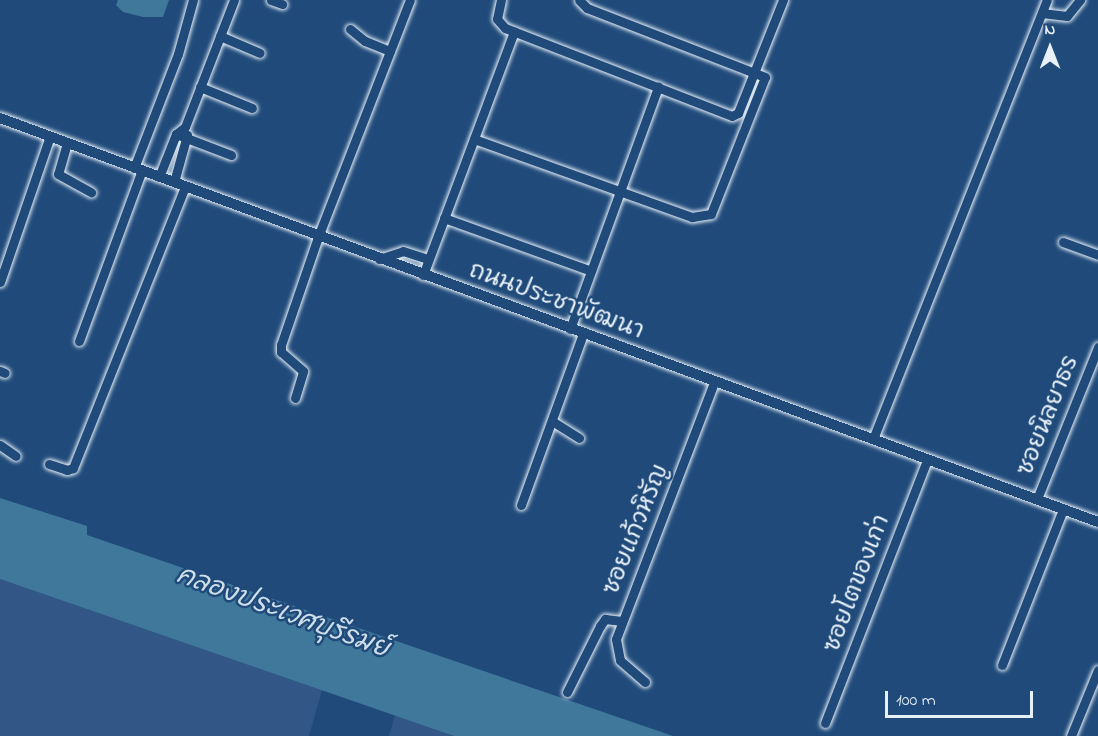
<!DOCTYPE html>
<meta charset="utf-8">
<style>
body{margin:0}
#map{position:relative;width:1098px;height:736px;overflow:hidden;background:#1f4a7a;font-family:"Indie Flower","Playpen Sans Thai",sans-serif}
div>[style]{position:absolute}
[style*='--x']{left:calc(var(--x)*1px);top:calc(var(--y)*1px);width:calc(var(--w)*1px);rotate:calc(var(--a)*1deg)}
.built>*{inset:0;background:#325786}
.water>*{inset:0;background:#40789b}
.roads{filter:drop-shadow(0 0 2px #e8f1f8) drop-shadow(0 0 2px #e8f1f8)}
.minor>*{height:9px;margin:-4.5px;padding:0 4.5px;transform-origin:4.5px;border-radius:4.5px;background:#1f4a7a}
.tertiary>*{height:10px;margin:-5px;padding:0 5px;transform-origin:5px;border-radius:5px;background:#1f4a7a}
span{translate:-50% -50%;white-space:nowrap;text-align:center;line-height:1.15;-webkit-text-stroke:5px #1f4a7a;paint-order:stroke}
.street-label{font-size:24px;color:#e8f1f8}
.water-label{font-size:26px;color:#cfdfea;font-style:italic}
.north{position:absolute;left:1020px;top:18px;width:60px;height:60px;-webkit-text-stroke:4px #1f4a7a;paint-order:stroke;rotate:0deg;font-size:16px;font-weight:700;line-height:24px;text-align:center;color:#e8f1f8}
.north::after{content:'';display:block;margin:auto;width:21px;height:27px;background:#e8f1f8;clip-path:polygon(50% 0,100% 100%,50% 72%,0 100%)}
.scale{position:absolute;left:885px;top:691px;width:148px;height:27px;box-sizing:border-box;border:3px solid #e8f1f8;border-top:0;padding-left:8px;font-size:18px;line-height:21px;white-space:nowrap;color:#e8f1f8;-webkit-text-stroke:4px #1f4a7a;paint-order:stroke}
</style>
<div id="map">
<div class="built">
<i style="clip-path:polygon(0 579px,322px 690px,309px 736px,0 736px)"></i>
<i style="clip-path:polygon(395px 715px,454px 736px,389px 736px)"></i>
</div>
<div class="water">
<i style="clip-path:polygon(118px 0,169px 0,163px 17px,143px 17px,123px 12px,116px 5px)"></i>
<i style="clip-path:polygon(0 498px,87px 526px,87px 535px,673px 736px,454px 736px,0 579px)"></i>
</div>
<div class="roads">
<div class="minor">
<i style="--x:271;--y:0;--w:12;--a:20"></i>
<i style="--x:501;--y:0;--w:19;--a:102"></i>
<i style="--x:497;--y:19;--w:12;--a:48"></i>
<i style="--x:505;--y:28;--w:243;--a:21.2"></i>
<i style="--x:732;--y:116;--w:7;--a:-27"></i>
<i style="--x:738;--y:113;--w:122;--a:-68.3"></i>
<i style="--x:1042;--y:13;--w:25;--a:7"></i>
<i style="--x:1067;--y:16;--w:21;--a:-51"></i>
<i style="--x:350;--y:29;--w:19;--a:39"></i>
<i style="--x:365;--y:41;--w:27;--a:22"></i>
<i style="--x:220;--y:36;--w:43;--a:23"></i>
<i style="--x:200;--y:87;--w:56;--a:22"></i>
<i style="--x:176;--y:134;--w:59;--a:20.9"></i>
<i style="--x:474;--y:139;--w:232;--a:19.7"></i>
<i style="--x:692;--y:217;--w:19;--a:-9"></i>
<i style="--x:711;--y:214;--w:147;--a:-68.5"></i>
<i style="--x:765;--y:77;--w:191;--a:-158.8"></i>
<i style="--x:587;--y:8;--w:11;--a:-135"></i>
<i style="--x:67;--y:143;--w:32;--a:106"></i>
<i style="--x:58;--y:174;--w:38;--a:29"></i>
<i style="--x:134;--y:168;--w:122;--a:-68.9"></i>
<i style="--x:178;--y:54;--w:56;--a:-74.5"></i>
<i style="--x:159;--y:177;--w:46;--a:-68.4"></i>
<i style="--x:176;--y:134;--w:11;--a:-38"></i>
<i style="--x:185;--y:127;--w:136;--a:-68.9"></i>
<i style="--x:174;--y:182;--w:49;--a:-74.5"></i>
<i style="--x:444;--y:218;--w:156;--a:19.8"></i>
<i style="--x:1063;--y:242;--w:37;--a:20"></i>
<i style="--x:379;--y:259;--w:25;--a:-18"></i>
<i style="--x:403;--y:251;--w:26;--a:18"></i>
<i style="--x:423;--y:275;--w:260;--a:-69.5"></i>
<i style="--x:0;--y:282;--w:154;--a:-71.1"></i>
<i style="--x:570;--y:329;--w:258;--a:-70"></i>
<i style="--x:79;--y:341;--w:182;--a:-69.8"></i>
<i style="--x:0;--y:371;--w:5;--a:22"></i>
<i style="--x:295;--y:398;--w:28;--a:-73"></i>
<i style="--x:303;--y:371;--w:29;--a:-139"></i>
<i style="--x:281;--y:352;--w:7;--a:-90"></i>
<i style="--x:281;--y:345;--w:114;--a:-71.1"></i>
<i style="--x:318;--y:237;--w:254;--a:-68.8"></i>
<i style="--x:552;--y:421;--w:32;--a:32"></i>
<i style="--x:873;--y:439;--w:472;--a:-68.4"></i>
<i style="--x:0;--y:445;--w:19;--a:35"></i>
<i style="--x:49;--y:464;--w:19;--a:18"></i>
<i style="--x:67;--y:470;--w:6;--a:-18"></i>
<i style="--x:73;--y:468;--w:303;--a:-68.3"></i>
<i style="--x:1037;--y:499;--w:164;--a:-68.1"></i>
<i style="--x:521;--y:505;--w:182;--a:-70.1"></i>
<i style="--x:1002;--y:665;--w:168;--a:-68.6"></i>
<i style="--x:645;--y:682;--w:33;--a:-139"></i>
<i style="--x:620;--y:660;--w:21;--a:-101"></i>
<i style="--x:616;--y:639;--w:274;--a:-69.1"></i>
<i style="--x:567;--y:692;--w:74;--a:-63.4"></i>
<i style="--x:600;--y:626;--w:9;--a:-54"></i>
<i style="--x:605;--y:619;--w:17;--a:7"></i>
<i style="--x:825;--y:723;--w:282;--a:-68.8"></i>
<i style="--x:1071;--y:736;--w:71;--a:-67.8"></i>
</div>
<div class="tertiary">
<i style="--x:0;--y:118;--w:1170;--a:20.2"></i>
</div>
</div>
<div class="street-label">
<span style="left:556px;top:302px;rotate:20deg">ถนนประชาพัฒนา</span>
<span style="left:1049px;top:416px;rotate:-68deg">ซอยนิลยาธร</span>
<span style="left:637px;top:530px;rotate:-68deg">ซอยแก้วหิรัญ</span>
<span style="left:858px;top:584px;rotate:-69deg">ซอยโตของเก่า</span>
</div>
<div class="water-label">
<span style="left:282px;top:614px;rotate:20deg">คลองประเวศบุรีรมย์</span>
</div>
<div class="north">N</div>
<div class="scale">100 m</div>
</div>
